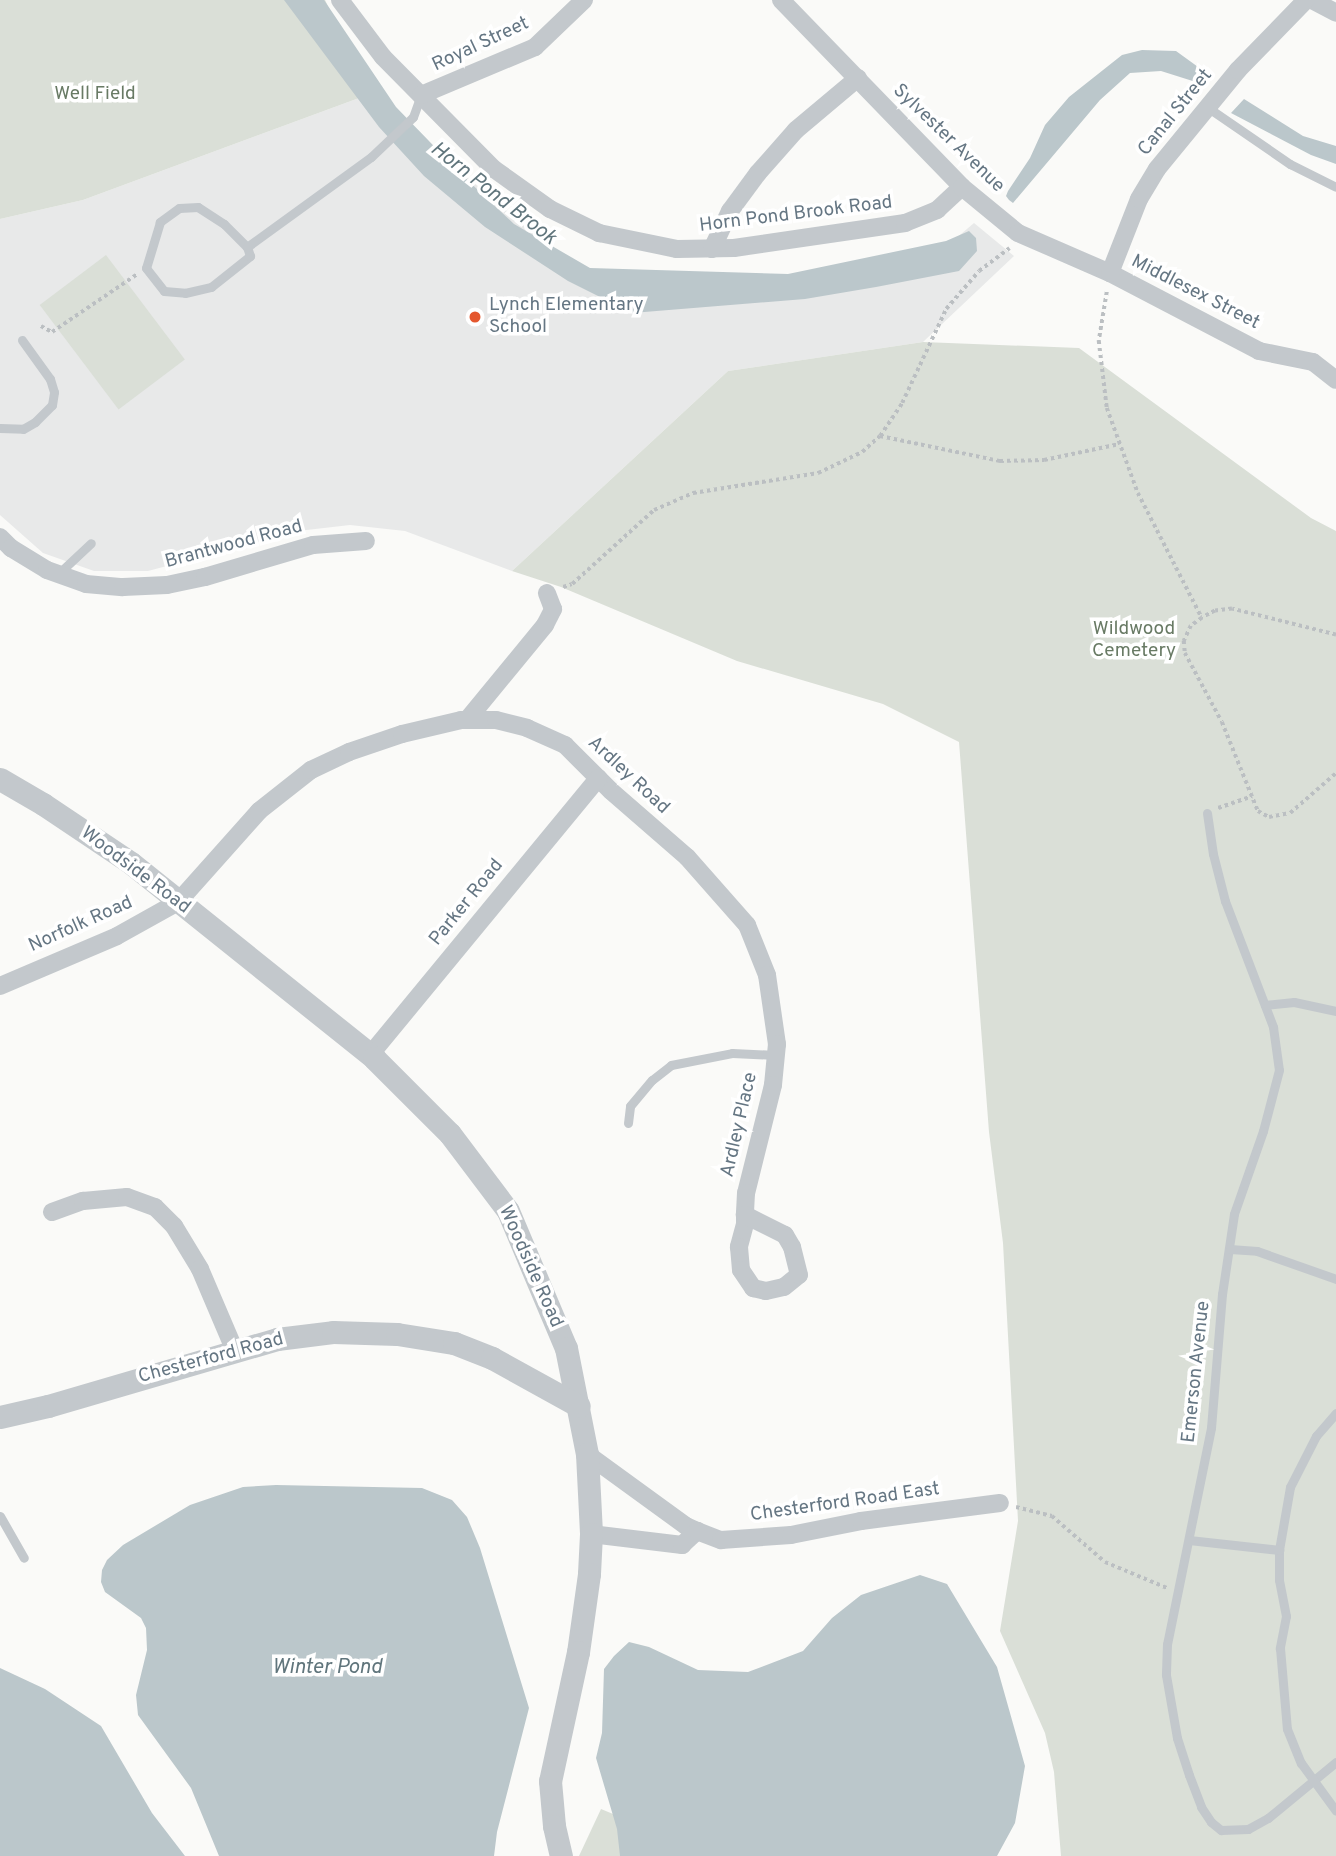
<!DOCTYPE html>
<style>
body{margin:0}
#map{position:relative;width:1336px;height:1856px;overflow:hidden;background:#fafaf8;font-family:Overpass,sans-serif}
div>[style]{position:absolute}
[style*='--x']{left:calc(var(--x)*1px);top:calc(var(--y)*1px);width:calc(var(--w)*1px);rotate:calc(var(--a)*1deg)}
.built>*{inset:0;background:#e8e9e9}
.green>*{inset:0;background:#dadfd7;transform-origin:0 0}
.water>*{inset:0;background:#bbc7cb}
.path>*{height:3.5px;margin-top:-1.75px;transform-origin:0;background:repeating-linear-gradient(90deg,#bbbfc2 0 3.5px,transparent 0 7px)}
.service>*{height:9px;margin:-4.5px;padding:0 4.5px;transform-origin:4.5px;border-radius:4.5px;background:#c3c8cc}
.minor>*{height:18px;margin:-9px;padding:0 9px;transform-origin:9px;border-radius:9px;background:#c3c8cc}
.tertiary>*{height:23px;margin:-11.5px;padding:0 11.5px;transform-origin:11.5px;border-radius:11.5px;background:#c3c8cc}
.dots>*{width:19px;height:19px;translate:-50% -50%;box-sizing:border-box;border:4px solid #fff;border-radius:50%}
span{translate:-50% -50%;white-space:nowrap;text-align:center;line-height:1.15;-webkit-text-stroke:7px #fff;paint-order:stroke}
.street-label{font-size:19px;color:#657683}
.park-label{font-size:19px;color:#687a64}
.poi-label{font-size:19px;color:#657683}
.left{translate:0 -50%;text-align:left}
.water-label{font-size:21px;color:#60757c;font-style:italic}
</style>
<div id="map">
<div class="built">
<i style="clip-path:polygon(370px 94px,585px 278px,725px 292px,934px 257px,974px 223px,1014px 256px,923px 342px,728px 371px,512px 571px,405px 531px,350px 525px,298px 531px,148px 571px,94px 571px,43px 553px,0 515px,0 219px,83px 200px)"></i>
</div>
<div class="green">
<i style="clip-path:polygon(0 0,325px 0,370px 94px,83px 200px,0 219px)"></i>
<i style="left:106px;top:255px;width:131px;height:83px;rotate:53deg"></i>
<i style="clip-path:polygon(923px 342px,1079px 348px,1311px 518px,1336px 531px,1336px 1856px,1061px 1856px,1054px 1772px,1045px 1733px,1000px 1631px,1018px 1521px,1003px 1243px,989px 1132px,959px 742px,883px 704px,737px 661px,561px 587px,512px 571px,728px 371px)"></i>
<i style="clip-path:polygon(601px 1809px,642px 1826px,650px 1856px,579px 1856px)"></i>
</div>
<div class="water">
<i style="clip-path:polygon(284px 0,324px 0,396px 107px,461px 174px,514px 224px,590px 268px,788px 274px,946px 241px,969px 231px,976px 238px,977px 251px,959px 271px,876px 287px,805px 299px,632px 313px,568px 281px,485px 227px,424px 176px,379px 127px)"></i>
<i style="clip-path:polygon(1142px 50px,1176px 51px,1205px 72px,1199px 83px,1161px 71px,1130px 73px,1100px 100px,1013px 203px,1009px 200px,1006px 196px,1008px 191px,1030px 158px,1045px 125px,1069px 97px,1122px 55px)"></i>
<i style="clip-path:polygon(1244px 99px,1303px 136px,1336px 146px,1336px 164px,1311px 155px,1231px 113px)"></i>
<i style="clip-path:polygon(276px 1485px,422px 1488px,452px 1500px,467px 1517px,480px 1548px,529px 1708px,497px 1832px,494px 1856px,219px 1856px,191px 1788px,138px 1715px,136px 1695px,147px 1650px,146px 1628px,141px 1618px,105px 1592px,101px 1582px,102px 1570px,107px 1560px,123px 1545px,190px 1505px,243px 1487px)"></i>
<i style="clip-path:polygon(920px 1575px,947px 1584px,997px 1667px,1025px 1766px,1015px 1823px,997px 1856px,620px 1856px,617px 1829px,596px 1758px,602px 1733px,604px 1669px,614px 1656px,629px 1642px,649px 1647px,698px 1670px,748px 1672px,803px 1651px,832px 1618px,861px 1595px)"></i>
<i style="clip-path:polygon(0 1668px,45px 1689px,101px 1726px,152px 1813px,185px 1856px,0 1856px)"></i>
</div>
<div class="path">
<i style="--x:1107;--y:292;--w:50;--a:99.3"></i>
<i style="--x:1099;--y:341;--w:67;--a:83.2"></i>
<i style="--x:1107;--y:408;--w:90;--a:70"></i>
<i style="--x:1138;--y:493;--w:140;--a:62.9"></i>
<i style="--x:41;--y:326;--w:13;--a:29"></i>
<i style="--x:52;--y:332;--w:102;--a:-34.2"></i>
<i style="--x:880;--y:436;--w:123;--a:11.8"></i>
<i style="--x:1000;--y:461;--w:44;--a:-1.3"></i>
<i style="--x:1044;--y:460;--w:77;--a:-12"></i>
<i style="--x:563;--y:587;--w:9;--a:-18"></i>
<i style="--x:572;--y:584;--w:110;--a:-42.1"></i>
<i style="--x:654;--y:510;--w:43;--a:-23.6"></i>
<i style="--x:693;--y:493;--w:127;--a:-9.1"></i>
<i style="--x:818;--y:473;--w:49;--a:-25.5"></i>
<i style="--x:862;--y:452;--w:24;--a:-42"></i>
<i style="--x:880;--y:436;--w:40;--a:-56"></i>
<i style="--x:902;--y:403;--w:104;--a:-64.9"></i>
<i style="--x:946;--y:309;--w:50;--a:-49"></i>
<i style="--x:979;--y:271;--w:38;--a:-37"></i>
<i style="--x:1336;--y:635;--w:107;--a:-166"></i>
<i style="--x:1232;--y:609;--w:17;--a:173"></i>
<i style="--x:1215;--y:611;--w:15;--a:152"></i>
<i style="--x:1202;--y:618;--w:14;--a:144"></i>
<i style="--x:1191;--y:626;--w:17;--a:115"></i>
<i style="--x:1184;--y:641;--w:12;--a:85"></i>
<i style="--x:1185;--y:653;--w:78;--a:61.8"></i>
<i style="--x:1222;--y:722;--w:96;--a:68"></i>
<i style="--x:1258;--y:811;--w:13;--a:29"></i>
<i style="--x:1269;--y:817;--w:21;--a:-11"></i>
<i style="--x:1290;--y:813;--w:61;--a:-41"></i>
<i style="--x:1218;--y:808;--w:36;--a:-19"></i>
<i style="--x:1016;--y:1507;--w:37;--a:14"></i>
<i style="--x:1052;--y:1516;--w:70;--a:41"></i>
<i style="--x:1105;--y:1562;--w:67;--a:22.8"></i>
</div>
<div class="service">
<i style="--x:1207;--y:107;--w:101;--a:34.5"></i>
<i style="--x:1290;--y:164;--w:51;--a:26.6"></i>
<i style="--x:247;--y:247;--w:33;--a:-135"></i>
<i style="--x:224;--y:224;--w:31;--a:-147"></i>
<i style="--x:198;--y:207;--w:19;--a:177"></i>
<i style="--x:179;--y:208;--w:24;--a:144"></i>
<i style="--x:160;--y:222;--w:48;--a:106.9"></i>
<i style="--x:146;--y:268;--w:29;--a:52"></i>
<i style="--x:164;--y:291;--w:21;--a:5"></i>
<i style="--x:185;--y:293;--w:27;--a:-13"></i>
<i style="--x:211;--y:287;--w:50;--a:-38.5"></i>
<i style="--x:250;--y:256;--w:9;--a:-108"></i>
<i style="--x:247;--y:247;--w:153;--a:-36"></i>
<i style="--x:371;--y:157;--w:58;--a:-43.6"></i>
<i style="--x:413;--y:117;--w:23;--a:-70"></i>
<i style="--x:0;--y:428;--w:23;--a:2"></i>
<i style="--x:23;--y:429;--w:14;--a:-30"></i>
<i style="--x:35;--y:422;--w:24;--a:-45"></i>
<i style="--x:52;--y:405;--w:13;--a:-81"></i>
<i style="--x:54;--y:392;--w:14;--a:-107"></i>
<i style="--x:50;--y:379;--w:48;--a:-125.7"></i>
<i style="--x:58;--y:574;--w:45;--a:-43.2"></i>
<i style="--x:1207;--y:813;--w:41;--a:81.7"></i>
<i style="--x:1213;--y:854;--w:49;--a:75.7"></i>
<i style="--x:1225;--y:901;--w:135;--a:69.1"></i>
<i style="--x:1273;--y:1027;--w:43;--a:82.1"></i>
<i style="--x:1279;--y:1070;--w:63;--a:104.7"></i>
<i style="--x:1263;--y:1131;--w:88;--a:109.3"></i>
<i style="--x:1234;--y:1214;--w:81;--a:98.5"></i>
<i style="--x:1222;--y:1294;--w:134;--a:94.7"></i>
<i style="--x:1211;--y:1428;--w:220;--a:101.5"></i>
<i style="--x:1167;--y:1644;--w:31;--a:92"></i>
<i style="--x:1166;--y:1675;--w:64;--a:80.1"></i>
<i style="--x:1177;--y:1738;--w:39;--a:72"></i>
<i style="--x:1189;--y:1775;--w:34;--a:69"></i>
<i style="--x:1201;--y:1807;--w:18;--a:56"></i>
<i style="--x:1211;--y:1822;--w:13;--a:39"></i>
<i style="--x:1221;--y:1830;--w:27;--a:-2"></i>
<i style="--x:1248;--y:1829;--w:23;--a:-29"></i>
<i style="--x:1268;--y:1818;--w:88;--a:-39.5"></i>
<i style="--x:1265;--y:1005;--w:29;--a:-6"></i>
<i style="--x:1294;--y:1002;--w:43;--a:12.1"></i>
<i style="--x:628;--y:1123;--w:17;--a:-83"></i>
<i style="--x:630;--y:1106;--w:34;--a:-50"></i>
<i style="--x:652;--y:1080;--w:24;--a:-38"></i>
<i style="--x:671;--y:1065;--w:62;--a:-11.1"></i>
<i style="--x:732;--y:1053;--w:44;--a:2.6"></i>
<i style="--x:1230;--y:1249;--w:27;--a:4"></i>
<i style="--x:1257;--y:1251;--w:84;--a:19.5"></i>
<i style="--x:1336;--y:1413;--w:30;--a:131"></i>
<i style="--x:1316;--y:1436;--w:57;--a:117"></i>
<i style="--x:1290;--y:1487;--w:64;--a:99.9"></i>
<i style="--x:1279;--y:1550;--w:30;--a:90"></i>
<i style="--x:1279;--y:1580;--w:37;--a:79"></i>
<i style="--x:1286;--y:1616;--w:33;--a:101"></i>
<i style="--x:1280;--y:1648;--w:81;--a:85.1"></i>
<i style="--x:1287;--y:1729;--w:37;--a:68"></i>
<i style="--x:1301;--y:1763;--w:59;--a:53.9"></i>
<i style="--x:0;--y:1516;--w:48;--a:60.3"></i>
<i style="--x:1189;--y:1540;--w:91;--a:6.3"></i>
</div>
<div class="minor">
<i style="--x:340;--y:0;--w:71;--a:53"></i>
<i style="--x:383;--y:57;--w:158;--a:45.3"></i>
<i style="--x:494;--y:169;--w:69;--a:35.5"></i>
<i style="--x:550;--y:209;--w:55;--a:26.1"></i>
<i style="--x:599;--y:233;--w:80;--a:11.6"></i>
<i style="--x:677;--y:249;--w:57;--a:-1"></i>
<i style="--x:734;--y:248;--w:173;--a:-8.3"></i>
<i style="--x:905;--y:223;--w:35;--a:-22"></i>
<i style="--x:937;--y:210;--w:34;--a:-43"></i>
<i style="--x:781;--y:0;--w:260;--a:45.9"></i>
<i style="--x:962;--y:187;--w:72;--a:39.4"></i>
<i style="--x:1018;--y:233;--w:100;--a:23.5"></i>
<i style="--x:1110;--y:273;--w:168;--a:27.6"></i>
<i style="--x:1259;--y:351;--w:55;--a:11.5"></i>
<i style="--x:1313;--y:362;--w:29;--a:38"></i>
<i style="--x:1312;--y:0;--w:27;--a:28"></i>
<i style="--x:421;--y:95;--w:124;--a:-22.8"></i>
<i style="--x:535;--y:47;--w:68;--a:-43.8"></i>
<i style="--x:712;--y:249;--w:42;--a:-64.7"></i>
<i style="--x:730;--y:211;--w:47;--a:-53.6"></i>
<i style="--x:758;--y:173;--w:57;--a:-48.5"></i>
<i style="--x:796;--y:130;--w:81;--a:-40"></i>
<i style="--x:1110;--y:273;--w:79;--a:-68.6"></i>
<i style="--x:1139;--y:199;--w:35;--a:-59"></i>
<i style="--x:1157;--y:169;--w:128;--a:-50.7"></i>
<i style="--x:1238;--y:70;--w:98;--a:-45.8"></i>
<i style="--x:0;--y:537;--w:16;--a:45"></i>
<i style="--x:11;--y:548;--w:42;--a:31.4"></i>
<i style="--x:47;--y:570;--w:41;--a:19.7"></i>
<i style="--x:86;--y:584;--w:37;--a:5"></i>
<i style="--x:123;--y:587;--w:44;--a:-2.6"></i>
<i style="--x:167;--y:585;--w:39;--a:-12"></i>
<i style="--x:205;--y:577;--w:113;--a:-16.5"></i>
<i style="--x:313;--y:545;--w:53;--a:-4.3"></i>
<i style="--x:467;--y:720;--w:123;--a:-50.6"></i>
<i style="--x:545;--y:625;--w:18;--a:-63"></i>
<i style="--x:553;--y:609;--w:17;--a:-111"></i>
<i style="--x:0;--y:986;--w:127;--a:-23.1"></i>
<i style="--x:117;--y:936;--w:70;--a:-29.1"></i>
<i style="--x:178;--y:902;--w:122;--a:-48.3"></i>
<i style="--x:259;--y:811;--w:66;--a:-38.3"></i>
<i style="--x:311;--y:770;--w:42;--a:-25.3"></i>
<i style="--x:349;--y:752;--w:56;--a:-18.8"></i>
<i style="--x:402;--y:734;--w:61;--a:-13.3"></i>
<i style="--x:461;--y:720;--w:35;--a:0"></i>
<i style="--x:496;--y:720;--w:32;--a:14"></i>
<i style="--x:527;--y:728;--w:42;--a:24.1"></i>
<i style="--x:565;--y:745;--w:65;--a:45"></i>
<i style="--x:611;--y:791;--w:101;--a:41"></i>
<i style="--x:687;--y:857;--w:91;--a:48.6"></i>
<i style="--x:747;--y:925;--w:54;--a:68.2"></i>
<i style="--x:767;--y:975;--w:70;--a:81.8"></i>
<i style="--x:777;--y:1044;--w:41;--a:95.6"></i>
<i style="--x:773;--y:1085;--w:111;--a:104"></i>
<i style="--x:746;--y:1193;--w:22;--a:93"></i>
<i style="--x:745;--y:1215;--w:9;--a:90"></i>
<i style="--x:745;--y:1224;--w:24;--a:105"></i>
<i style="--x:739;--y:1247;--w:23;--a:85"></i>
<i style="--x:741;--y:1270;--w:22;--a:56"></i>
<i style="--x:753;--y:1288;--w:13;--a:13"></i>
<i style="--x:766;--y:1291;--w:18;--a:-13"></i>
<i style="--x:784;--y:1287;--w:19;--a:-39"></i>
<i style="--x:799;--y:1275;--w:29;--a:-104"></i>
<i style="--x:792;--y:1247;--w:14;--a:-120"></i>
<i style="--x:785;--y:1235;--w:45;--a:-153.4"></i>
<i style="--x:370;--y:1055;--w:359;--a:-50.5"></i>
<i style="--x:52;--y:1212;--w:33;--a:-20"></i>
<i style="--x:83;--y:1201;--w:44;--a:-5.2"></i>
<i style="--x:127;--y:1197;--w:30;--a:20"></i>
<i style="--x:155;--y:1207;--w:27;--a:45"></i>
<i style="--x:174;--y:1226;--w:50;--a:58.8"></i>
<i style="--x:200;--y:1269;--w:89;--a:66.9"></i>
<i style="--x:587;--y:1454;--w:122;--a:36"></i>
<i style="--x:686;--y:1526;--w:12;--a:24"></i>
<i style="--x:591;--y:1534;--w:92;--a:6.9"></i>
<i style="--x:682;--y:1545;--w:21;--a:-43"></i>
<i style="--x:697;--y:1531;--w:26;--a:21"></i>
<i style="--x:721;--y:1540;--w:70;--a:-4.1"></i>
<i style="--x:791;--y:1535;--w:71;--a:-11.3"></i>
<i style="--x:861;--y:1521;--w:140;--a:-7.4"></i>
</div>
<div class="tertiary">
<i style="--x:0;--y:779;--w:50;--a:30.2"></i>
<i style="--x:43;--y:804;--w:106;--a:33.8"></i>
<i style="--x:131;--y:863;--w:312;--a:38.7"></i>
<i style="--x:374;--y:1058;--w:107;--a:45"></i>
<i style="--x:450;--y:1134;--w:96;--a:53"></i>
<i style="--x:508;--y:1211;--w:149;--a:67.1"></i>
<i style="--x:566;--y:1348;--w:108;--a:78.8"></i>
<i style="--x:587;--y:1454;--w:80;--a:87.1"></i>
<i style="--x:591;--y:1534;--w:40;--a:92.9"></i>
<i style="--x:589;--y:1574;--w:79;--a:98"></i>
<i style="--x:578;--y:1652;--w:132;--a:102.2"></i>
<i style="--x:550;--y:1781;--w:45;--a:84.9"></i>
<i style="--x:554;--y:1826;--w:31;--a:77"></i>
<i style="--x:0;--y:1417;--w:49;--a:-12.9"></i>
<i style="--x:48;--y:1406;--w:239;--a:-16.3"></i>
<i style="--x:277;--y:1339;--w:56;--a:-7.1"></i>
<i style="--x:333;--y:1332;--w:64;--a:1.8"></i>
<i style="--x:397;--y:1334;--w:58;--a:9"></i>
<i style="--x:454;--y:1343;--w:41;--a:21.5"></i>
<i style="--x:492;--y:1358;--w:99;--a:28.9"></i>
</div>
<div class="dots">
<i style="left:475px;top:317px;background:#e4572e"></i>
</div>
<div class="street-label">
<span style="left:481px;top:45px;rotate:-25deg">Royal Street</span>
<span style="left:1176px;top:113px;rotate:-51deg">Canal Street</span>
<span style="left:948px;top:139px;rotate:44deg">Sylvester Avenue</span>
<span style="left:796px;top:215px;rotate:-7deg">Horn Pond Brook Road</span>
<span style="left:1195px;top:293px;rotate:27deg">Middlesex Street</span>
<span style="left:234px;top:545px;rotate:-15deg">Brantwood Road</span>
<span style="left:628px;top:776px;rotate:43deg">Ardley Road</span>
<span style="left:135px;top:871px;rotate:37deg">Woodside Road</span>
<span style="left:467px;top:903px;rotate:-51deg">Parker Road</span>
<span style="left:81px;top:925px;rotate:-24deg">Norfolk Road</span>
<span style="left:740px;top:1125px;rotate:-77deg">Ardley Place</span>
<span style="left:530px;top:1267px;rotate:66deg">Woodside Road</span>
<span style="left:211px;top:1359px;rotate:-15deg">Chesterford Road</span>
<span style="left:1197px;top:1372px;rotate:-84deg">Emerson Avenue</span>
<span style="left:845px;top:1503px;rotate:-8deg">Chesterford Road East</span>
</div>
<div class="park-label">
<span style="left:95px;top:95px">Well Field</span>
<span style="left:1134px;top:641px">Wildwood<br>Cemetery</span>
</div>
<div class="poi-label">
<span class="left" style="left:489px;top:317px">Lynch Elementary<br>School</span>
</div>
<div class="water-label">
<span style="left:493px;top:194px;rotate:38deg">Horn Pond Brook</span>
<span style="left:327px;top:1668px">Winter Pond</span>
</div>
</div>
